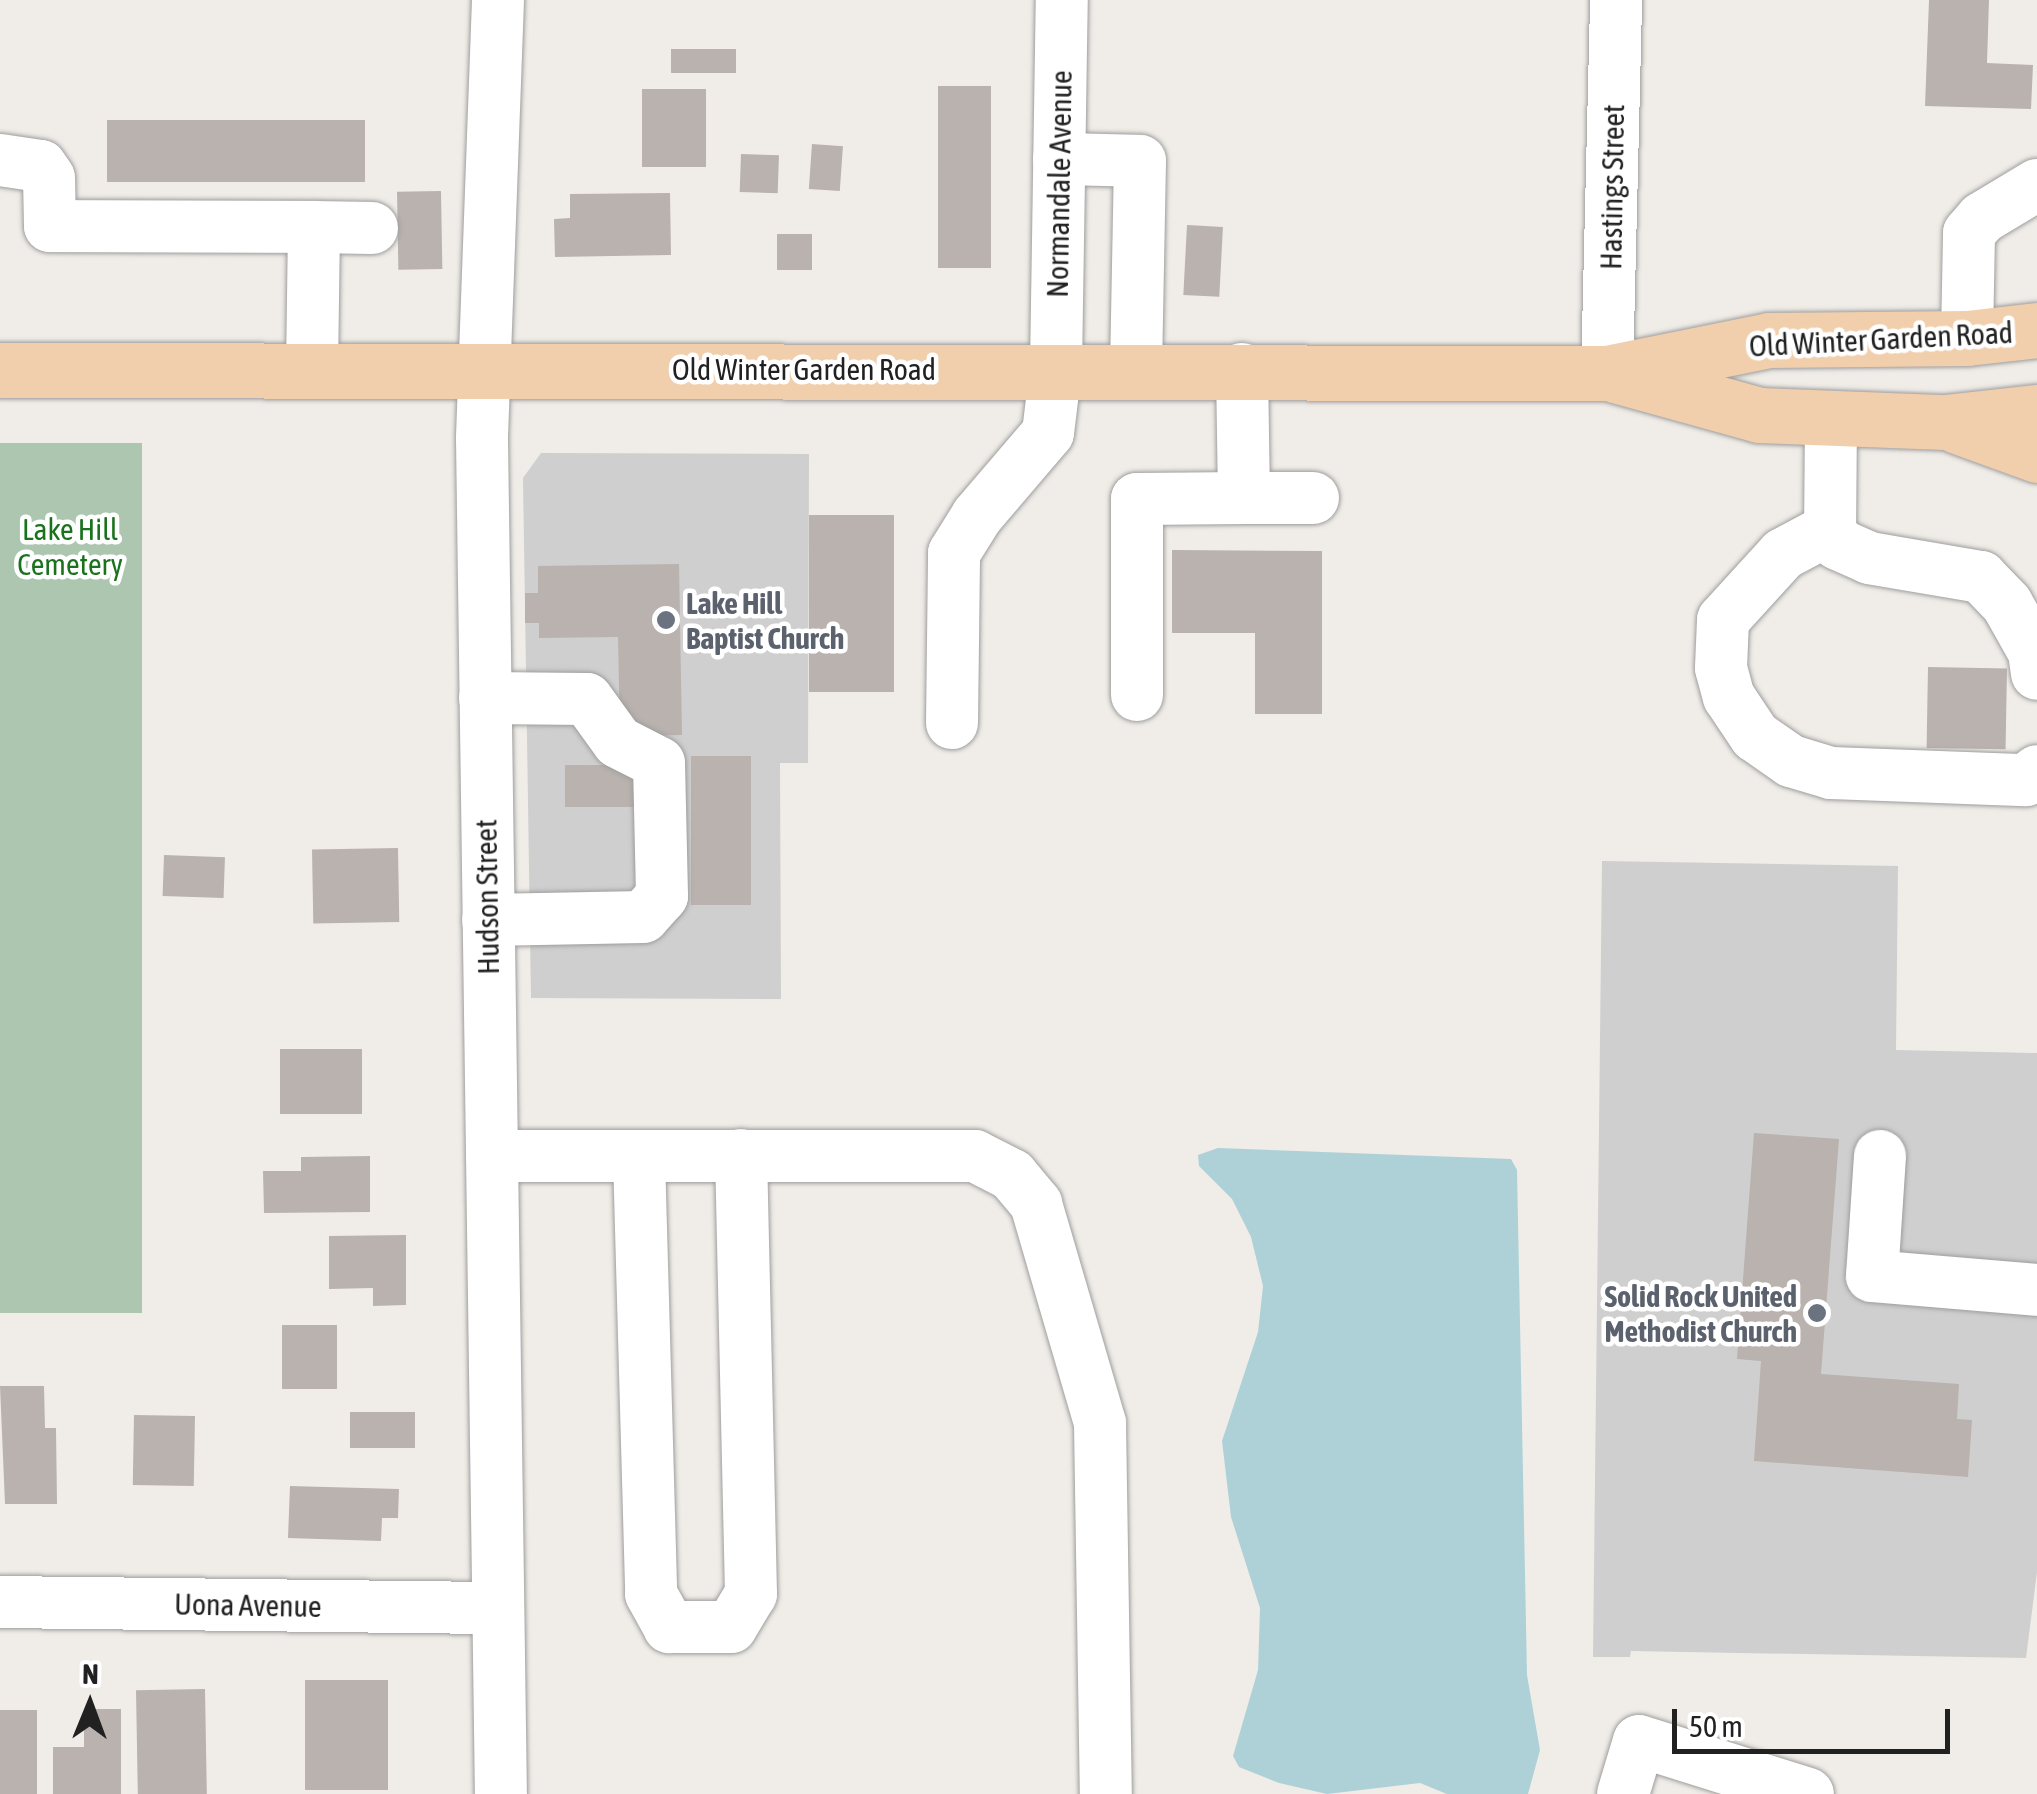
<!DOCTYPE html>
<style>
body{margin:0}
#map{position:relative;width:2037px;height:1794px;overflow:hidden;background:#f0ede8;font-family:"Asap Condensed",sans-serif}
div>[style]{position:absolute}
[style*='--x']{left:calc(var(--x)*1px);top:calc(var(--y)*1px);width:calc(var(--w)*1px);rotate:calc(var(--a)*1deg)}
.religious>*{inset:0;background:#cfcfcf}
.cemetery>*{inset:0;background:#acc6af;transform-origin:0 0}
.water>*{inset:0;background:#aed1d8}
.building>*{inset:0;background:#b9b2ae;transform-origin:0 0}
.roads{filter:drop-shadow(0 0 2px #9e9e9e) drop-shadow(0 0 2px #9e9e9e)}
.minor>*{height:52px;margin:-26px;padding:0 26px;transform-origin:26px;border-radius:26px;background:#fff}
.major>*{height:55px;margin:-27.5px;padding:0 27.5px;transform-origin:27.5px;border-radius:27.5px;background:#f1cfac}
.dots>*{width:28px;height:28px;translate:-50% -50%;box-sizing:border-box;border:5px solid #fff;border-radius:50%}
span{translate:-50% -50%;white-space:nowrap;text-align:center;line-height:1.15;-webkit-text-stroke:9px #fff;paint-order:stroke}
.street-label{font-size:30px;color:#212121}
.park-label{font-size:30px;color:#1a731c}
.worship-label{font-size:30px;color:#5b616d;font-weight:700}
.left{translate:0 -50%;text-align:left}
.right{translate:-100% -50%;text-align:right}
.north{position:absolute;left:40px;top:1654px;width:100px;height:100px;-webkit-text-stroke:8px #fff;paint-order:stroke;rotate:1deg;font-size:28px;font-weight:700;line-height:40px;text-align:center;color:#212121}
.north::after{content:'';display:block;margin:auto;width:35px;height:45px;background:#212121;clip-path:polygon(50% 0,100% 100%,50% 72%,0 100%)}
.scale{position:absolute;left:1672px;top:1709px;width:278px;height:45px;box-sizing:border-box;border:5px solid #212121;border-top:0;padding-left:12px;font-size:30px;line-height:35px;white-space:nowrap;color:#212121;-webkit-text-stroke:8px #fff;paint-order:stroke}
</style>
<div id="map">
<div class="religious">
<i style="clip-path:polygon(541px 453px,809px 454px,808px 763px,780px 763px,781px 999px,531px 998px,523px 478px)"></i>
<i style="clip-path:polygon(1602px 861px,1898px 866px,1896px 1050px,2037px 1053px,2037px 1572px,2026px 1658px,1631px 1651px,1630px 1657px,1593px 1657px)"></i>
</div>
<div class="cemetery">
<i style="left:0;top:443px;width:142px;height:870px"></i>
</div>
<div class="water">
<i style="clip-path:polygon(1218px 1148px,1511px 1159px,1517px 1170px,1527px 1675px,1540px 1750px,1528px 1794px,1447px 1794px,1420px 1783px,1327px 1794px,1279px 1783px,1239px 1767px,1233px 1756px,1258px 1670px,1260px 1608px,1231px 1517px,1222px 1441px,1258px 1332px,1263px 1286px,1251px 1237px,1232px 1199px,1199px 1166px,1198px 1155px)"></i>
</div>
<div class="building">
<i style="clip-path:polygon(1929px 0,1989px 0,1987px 63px,2033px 65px,2031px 109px,1925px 106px)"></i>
<i style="left:671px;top:49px;width:65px;height:24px"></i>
<i style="left:938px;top:86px;width:53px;height:182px"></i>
<i style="left:642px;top:89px;width:64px;height:78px"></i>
<i style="left:107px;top:120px;width:258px;height:62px"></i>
<i style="left:812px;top:144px;width:31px;height:45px;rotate:4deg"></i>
<i style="left:741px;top:154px;width:38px;height:38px;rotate:2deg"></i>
<i style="left:441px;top:191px;width:78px;height:44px;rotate:89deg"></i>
<i style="clip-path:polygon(670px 193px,671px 255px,555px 257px,554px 219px,570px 218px,570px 194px)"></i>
<i style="left:1187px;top:225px;width:36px;height:70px;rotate:3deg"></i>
<i style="left:812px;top:234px;width:36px;height:35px;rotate:90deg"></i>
<i style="left:809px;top:515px;width:85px;height:177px"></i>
<i style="clip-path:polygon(1172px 550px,1322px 551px,1322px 714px,1255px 714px,1255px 633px,1172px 633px)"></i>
<i style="clip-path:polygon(679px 564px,682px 735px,620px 736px,618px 637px,539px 638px,539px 623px,525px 623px,525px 593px,538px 593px,538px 566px)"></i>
<i style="left:1928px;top:667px;width:79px;height:81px;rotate:1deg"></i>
<i style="left:691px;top:756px;width:60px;height:149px"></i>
<i style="left:636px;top:765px;width:42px;height:71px;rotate:90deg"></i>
<i style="left:398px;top:848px;width:74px;height:86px;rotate:89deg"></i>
<i style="left:164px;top:855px;width:61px;height:41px;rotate:2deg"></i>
<i style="left:362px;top:1049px;width:65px;height:82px;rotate:90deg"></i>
<i style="clip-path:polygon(1754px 1133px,1839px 1139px,1821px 1374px,1959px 1384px,1957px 1419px,1972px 1420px,1968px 1477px,1754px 1461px,1761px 1361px,1737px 1359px)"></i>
<i style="clip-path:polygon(370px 1156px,370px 1212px,264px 1213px,263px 1171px,301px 1171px,301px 1157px)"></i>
<i style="clip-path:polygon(406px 1235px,406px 1305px,373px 1306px,373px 1288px,329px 1289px,329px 1236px)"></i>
<i style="left:282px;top:1325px;width:55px;height:64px"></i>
<i style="clip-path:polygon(0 1386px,44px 1386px,45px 1428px,56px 1428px,57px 1504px,5px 1504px)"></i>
<i style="left:350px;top:1412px;width:65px;height:36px"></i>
<i style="left:134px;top:1415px;width:61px;height:70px;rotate:1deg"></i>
<i style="clip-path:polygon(290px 1486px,399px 1489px,398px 1518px,382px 1518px,381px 1541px,288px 1538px)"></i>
<i style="left:305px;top:1680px;width:83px;height:110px"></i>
<i style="left:205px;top:1689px;width:105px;height:69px;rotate:89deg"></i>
<i style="clip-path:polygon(84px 1709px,121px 1709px,121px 1794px,53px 1794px,53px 1747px,84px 1747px)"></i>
<i style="left:0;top:1710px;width:37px;height:84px"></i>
</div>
<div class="roads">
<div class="minor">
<i style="--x:498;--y:0;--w:439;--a:92.1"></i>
<i style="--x:482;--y:439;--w:1355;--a:89.2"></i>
<i style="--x:1059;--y:159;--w:81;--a:1.4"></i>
<i style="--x:1140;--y:161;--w:207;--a:91.1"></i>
<i style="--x:0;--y:160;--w:41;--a:8.3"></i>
<i style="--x:41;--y:166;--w:14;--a:56"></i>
<i style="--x:49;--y:178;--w:48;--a:88.8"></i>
<i style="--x:50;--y:226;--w:264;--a:0.2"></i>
<i style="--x:314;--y:227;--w:143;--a:90.8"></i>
<i style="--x:314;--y:227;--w:58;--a:1"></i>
<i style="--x:1967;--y:338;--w:105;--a:-88.9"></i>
<i style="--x:1969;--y:233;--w:20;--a:-49"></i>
<i style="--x:1982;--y:218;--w:64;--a:-31"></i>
<i style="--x:1607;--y:373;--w:373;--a:-88.6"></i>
<i style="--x:1831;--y:420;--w:109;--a:90.5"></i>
<i style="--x:1830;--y:529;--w:17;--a:62"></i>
<i style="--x:1838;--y:544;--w:34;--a:24"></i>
<i style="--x:1869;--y:558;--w:114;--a:9.6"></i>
<i style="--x:1981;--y:577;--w:37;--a:46"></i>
<i style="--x:2007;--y:604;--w:55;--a:60.6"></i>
<i style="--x:2034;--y:652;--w:22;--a:82"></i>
<i style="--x:1244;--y:498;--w:69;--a:0"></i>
<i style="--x:1830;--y:529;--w:53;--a:152"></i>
<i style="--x:1783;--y:554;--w:89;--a:132.3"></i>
<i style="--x:1723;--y:620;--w:48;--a:92.4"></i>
<i style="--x:1721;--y:668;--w:30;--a:75"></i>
<i style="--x:1729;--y:697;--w:47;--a:56.3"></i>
<i style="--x:1755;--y:736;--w:44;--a:34.8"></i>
<i style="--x:1791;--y:761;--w:42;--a:16.7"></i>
<i style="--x:1831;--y:773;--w:195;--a:2.1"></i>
<i style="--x:2026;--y:780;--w:14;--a:-39"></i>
<i style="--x:1137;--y:695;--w:196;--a:-90"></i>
<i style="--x:1137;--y:499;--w:107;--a:-0.5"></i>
<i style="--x:1244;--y:498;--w:129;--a:-90.9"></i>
<i style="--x:485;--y:698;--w:102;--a:0.6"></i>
<i style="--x:587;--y:699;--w:53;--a:54.2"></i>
<i style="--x:618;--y:742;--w:46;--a:27.1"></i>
<i style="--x:659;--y:763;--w:133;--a:88.7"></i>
<i style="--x:662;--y:896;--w:28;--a:132"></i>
<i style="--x:643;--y:917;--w:155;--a:178.9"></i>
<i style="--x:952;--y:723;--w:170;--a:-89.3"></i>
<i style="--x:954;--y:553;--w:44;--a:-58.1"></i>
<i style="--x:977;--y:516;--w:109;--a:-49.5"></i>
<i style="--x:1048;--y:433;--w:66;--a:-83.1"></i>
<i style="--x:1056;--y:367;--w:367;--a:-89.1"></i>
<i style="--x:492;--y:1156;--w:483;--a:0"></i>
<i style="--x:975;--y:1156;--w:42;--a:27.2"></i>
<i style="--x:1012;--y:1175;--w:38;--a:50"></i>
<i style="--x:1036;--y:1204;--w:228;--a:73.7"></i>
<i style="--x:1100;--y:1423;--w:371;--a:89.1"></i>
<i style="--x:1880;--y:1156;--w:120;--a:93.8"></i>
<i style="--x:1872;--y:1276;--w:166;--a:4.8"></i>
<i style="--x:639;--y:1157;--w:437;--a:88.4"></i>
<i style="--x:651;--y:1594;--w:38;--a:61"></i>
<i style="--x:669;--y:1627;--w:62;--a:0"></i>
<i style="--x:731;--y:1627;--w:39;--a:-59"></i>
<i style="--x:751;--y:1594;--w:439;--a:-91.3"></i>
<i style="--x:0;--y:1602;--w:496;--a:0.7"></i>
<i style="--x:1623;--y:1794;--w:55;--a:-73.2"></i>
<i style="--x:1639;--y:1741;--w:177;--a:17.4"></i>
</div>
<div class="major">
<i style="--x:0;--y:370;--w:1607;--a:0.11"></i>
<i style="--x:1607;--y:373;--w:165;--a:-11.5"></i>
<i style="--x:1769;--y:340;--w:198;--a:-0.6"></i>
<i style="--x:1967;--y:338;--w:70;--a:-6.5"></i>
<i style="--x:1615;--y:375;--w:149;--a:15.5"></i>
<i style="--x:1759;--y:415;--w:186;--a:2.2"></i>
<i style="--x:1945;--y:422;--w:93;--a:-6.2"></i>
<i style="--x:1957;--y:426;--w:85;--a:19.9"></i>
</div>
</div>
<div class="dots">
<i style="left:666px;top:620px;background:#6b7280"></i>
<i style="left:1817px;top:1313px;background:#6b7280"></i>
</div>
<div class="street-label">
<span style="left:1059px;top:184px;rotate:-89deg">Normandale Avenue</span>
<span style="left:1612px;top:187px;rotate:-89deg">Hastings Street</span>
<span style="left:1881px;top:339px;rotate:-3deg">Old Winter Garden Road</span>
<span style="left:804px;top:369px">Old Winter Garden Road</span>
<span style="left:487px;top:897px;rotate:-91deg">Hudson Street</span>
<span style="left:248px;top:1605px;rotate:1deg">Uona Avenue</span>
</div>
<div class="park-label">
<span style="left:70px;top:546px">Lake Hill<br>Cemetery</span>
</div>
<div class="worship-label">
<span class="left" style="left:686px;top:620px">Lake Hill<br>Baptist Church</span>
<span class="right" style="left:1797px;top:1313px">Solid Rock United<br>Methodist Church</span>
</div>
<div class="north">N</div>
<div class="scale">50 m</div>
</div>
